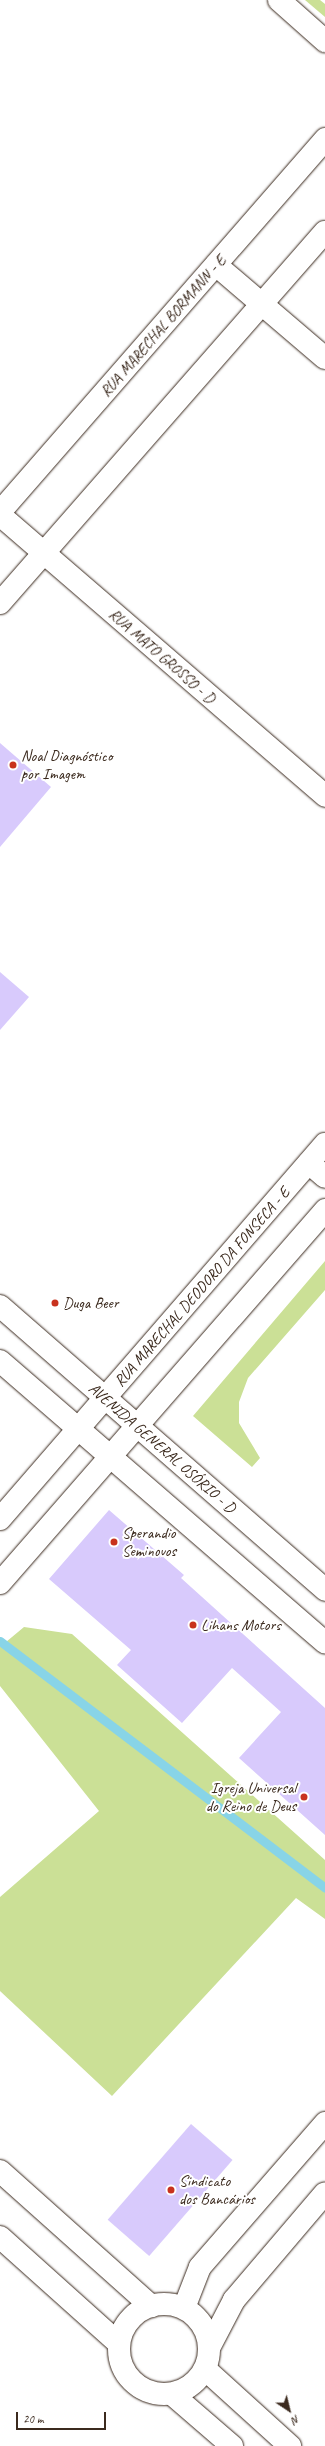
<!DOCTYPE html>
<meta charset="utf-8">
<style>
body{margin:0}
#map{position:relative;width:325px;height:2446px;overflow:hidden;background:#fff;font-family:Caveat,sans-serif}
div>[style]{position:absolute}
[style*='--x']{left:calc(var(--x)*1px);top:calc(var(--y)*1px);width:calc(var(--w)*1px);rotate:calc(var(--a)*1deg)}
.green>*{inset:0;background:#cbe096}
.stream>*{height:9px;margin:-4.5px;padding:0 4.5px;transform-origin:4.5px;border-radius:4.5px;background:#88d4e7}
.building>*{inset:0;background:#d8cafc;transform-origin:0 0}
.roads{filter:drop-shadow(0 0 1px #3b2a1e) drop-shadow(0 0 1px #3b2a1e)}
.street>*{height:22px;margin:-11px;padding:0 11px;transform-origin:11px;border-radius:11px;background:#fff}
.secondary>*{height:22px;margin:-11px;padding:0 11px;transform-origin:11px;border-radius:11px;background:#fff}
.secondary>.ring{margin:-11px;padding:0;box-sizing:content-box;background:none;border:22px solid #fff;border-radius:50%}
.primary>*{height:22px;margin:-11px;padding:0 11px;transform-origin:11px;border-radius:11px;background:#fff}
.dots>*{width:11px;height:11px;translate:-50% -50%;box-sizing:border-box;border:2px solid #fff;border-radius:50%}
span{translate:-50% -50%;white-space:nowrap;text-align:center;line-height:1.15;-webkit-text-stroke:4px #fff;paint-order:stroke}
.street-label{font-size:16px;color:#3b2a1e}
.poi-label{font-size:16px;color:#3b2a1e}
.left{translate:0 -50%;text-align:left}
.right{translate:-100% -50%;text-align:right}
.north{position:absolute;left:269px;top:2390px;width:40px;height:40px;-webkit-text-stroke:3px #fff;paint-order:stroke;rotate:145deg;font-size:11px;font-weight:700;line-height:16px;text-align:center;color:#3b2a1e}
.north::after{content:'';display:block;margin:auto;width:14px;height:18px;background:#3b2a1e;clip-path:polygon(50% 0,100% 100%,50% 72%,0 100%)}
.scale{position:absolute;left:16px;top:2412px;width:90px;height:18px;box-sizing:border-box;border:2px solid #3b2a1e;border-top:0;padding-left:5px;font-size:12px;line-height:14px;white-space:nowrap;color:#3b2a1e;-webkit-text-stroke:3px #fff;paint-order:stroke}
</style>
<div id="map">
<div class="green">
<i style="clip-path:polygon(305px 0,320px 0,325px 4px,325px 17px)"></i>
<i style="clip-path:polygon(325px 1261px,325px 1290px,248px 1378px,239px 1402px,239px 1423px,260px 1458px,252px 1467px,193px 1416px)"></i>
<i style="clip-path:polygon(24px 1627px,72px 1634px,325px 1860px,325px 1919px,296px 1898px,112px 2096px,0 1991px,0 1897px,99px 1811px,0 1686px,0 1647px)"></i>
</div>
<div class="stream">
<i style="--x:0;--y:1641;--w:408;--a:37.2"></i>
</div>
<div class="building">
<i style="clip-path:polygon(0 743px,51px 787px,0 847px)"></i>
<i style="clip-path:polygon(0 972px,29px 997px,0 1030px)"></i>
<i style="clip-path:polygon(109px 1510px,184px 1575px,181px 1578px,325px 1708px,325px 1835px,239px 1758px,281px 1712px,232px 1668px,182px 1723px,117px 1665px,131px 1650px,49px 1579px)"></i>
<i style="left:191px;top:2124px;width:55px;height:127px;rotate:41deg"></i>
</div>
<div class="roads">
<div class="street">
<i style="--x:279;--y:0;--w:62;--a:41.7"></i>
<i style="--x:216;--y:265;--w:143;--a:40.5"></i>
<i style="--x:184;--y:2308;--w:44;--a:-68.7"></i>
<i style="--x:200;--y:2267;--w:191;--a:-49"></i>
<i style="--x:209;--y:2348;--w:54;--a:-62.5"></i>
<i style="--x:234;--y:2300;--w:140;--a:-49.6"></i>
</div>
<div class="secondary">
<i style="--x:0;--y:512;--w:495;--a:-48.9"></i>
<i style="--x:0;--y:515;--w:430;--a:40.8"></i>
<i style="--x:0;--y:603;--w:493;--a:-48.8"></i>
<i style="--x:309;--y:1163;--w:21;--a:41"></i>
<i style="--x:0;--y:1519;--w:496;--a:-49.1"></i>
<i style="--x:0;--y:1583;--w:495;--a:-48.9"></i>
<i style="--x:0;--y:2171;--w:203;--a:41.8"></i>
<i style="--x:0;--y:2237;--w:159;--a:41.9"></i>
<i class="ring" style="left:119px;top:2304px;width:68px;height:68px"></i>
<i style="--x:205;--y:2369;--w:115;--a:42.2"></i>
<i style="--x:173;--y:2395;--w:78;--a:40.8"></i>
</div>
<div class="primary">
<i style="--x:0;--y:1306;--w:432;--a:41.1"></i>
<i style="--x:0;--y:1361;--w:430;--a:40.9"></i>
</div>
</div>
<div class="dots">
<i style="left:13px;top:765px;background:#c8321e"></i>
<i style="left:55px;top:1303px;background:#c8321e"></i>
<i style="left:114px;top:1542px;background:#c8321e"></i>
<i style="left:193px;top:1625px;background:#c8321e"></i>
<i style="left:304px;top:1797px;background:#c8321e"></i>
<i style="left:171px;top:2190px;background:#c8321e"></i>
</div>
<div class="street-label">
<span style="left:163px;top:326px;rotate:-49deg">RUA MARECHAL BORMANN - E</span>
<span style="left:162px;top:656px;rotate:41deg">RUA MATO GROSSO - D</span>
<span style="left:202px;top:1287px;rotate:-49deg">RUA MARECHAL DEODORO DA FONSECA - E</span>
<span style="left:162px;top:1448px;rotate:41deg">AVENIDA GENERAL OSÓRIO - D</span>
</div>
<div class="poi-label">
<span class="left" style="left:21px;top:765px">Noal Diagnóstico<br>por Imagem</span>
<span class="left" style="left:63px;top:1303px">Duga Beer</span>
<span class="left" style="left:122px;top:1542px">Sperandio<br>Seminovos</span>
<span class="left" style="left:201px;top:1625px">Lihans Motors</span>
<span class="right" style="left:296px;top:1797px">Igreja Universal<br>do Reino de Deus</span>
<span class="left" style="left:179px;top:2190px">Sindicato<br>dos Bancários</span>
</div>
<div class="north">N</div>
<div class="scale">20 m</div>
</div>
